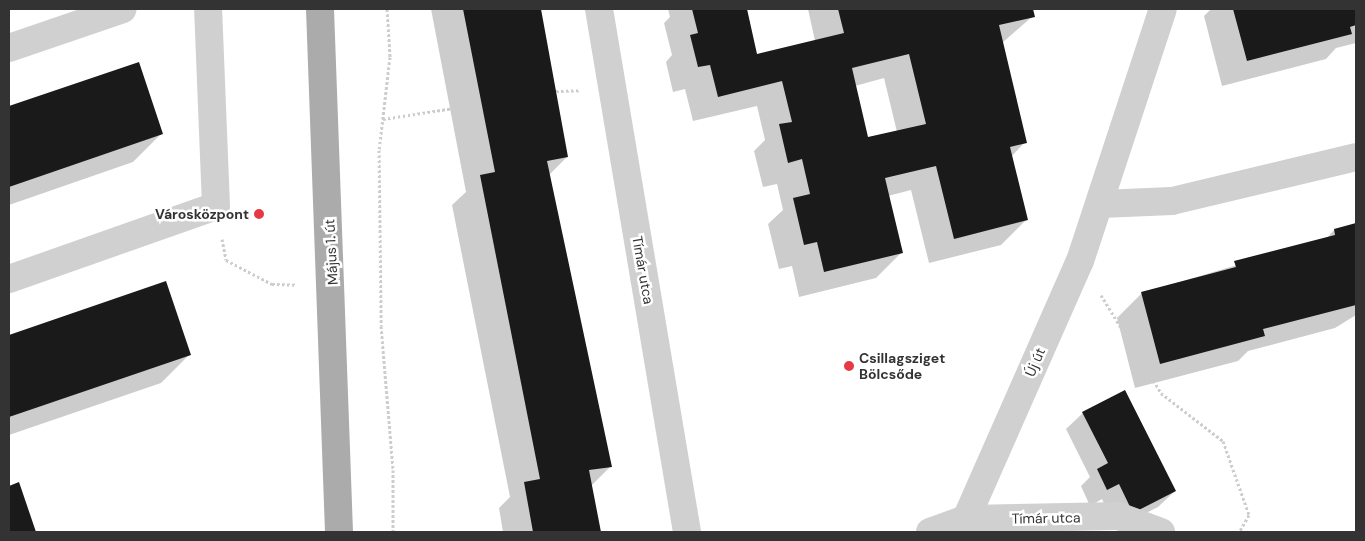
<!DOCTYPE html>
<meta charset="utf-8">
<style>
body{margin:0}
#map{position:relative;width:1365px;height:541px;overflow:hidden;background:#fff;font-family:"DM Sans",sans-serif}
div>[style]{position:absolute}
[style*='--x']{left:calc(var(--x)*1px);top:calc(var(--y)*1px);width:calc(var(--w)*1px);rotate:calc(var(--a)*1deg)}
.shadow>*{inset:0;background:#0003}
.building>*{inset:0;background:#1a1a1a}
.path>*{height:3px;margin-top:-1.5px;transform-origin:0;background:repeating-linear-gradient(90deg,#cdcdcd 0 2.5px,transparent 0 5px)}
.minor>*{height:28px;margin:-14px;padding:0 14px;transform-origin:14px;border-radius:14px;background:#d0d0d0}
.major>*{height:28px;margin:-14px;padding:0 14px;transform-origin:14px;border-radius:14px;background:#ababab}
.dots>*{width:14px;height:14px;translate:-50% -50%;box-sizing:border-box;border:2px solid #fff;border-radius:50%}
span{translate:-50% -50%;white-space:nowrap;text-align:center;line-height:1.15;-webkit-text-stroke:5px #fff;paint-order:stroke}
.poi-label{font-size:14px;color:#333;font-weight:700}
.right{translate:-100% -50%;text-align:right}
.left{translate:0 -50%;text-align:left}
.street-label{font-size:14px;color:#333}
.frame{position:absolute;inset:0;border:10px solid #333;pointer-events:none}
</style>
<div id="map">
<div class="shadow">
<i style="clip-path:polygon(431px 9px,540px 9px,567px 157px,549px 175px,611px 466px,591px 486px,599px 532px,503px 532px,499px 508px,510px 497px,452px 205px,466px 192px)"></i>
<i style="clip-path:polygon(evenodd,668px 9px,745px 9px,756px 55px,815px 41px,808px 9px,1031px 9px,1033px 16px,1002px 43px,1025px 142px,1011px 157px,1026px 220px,1001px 245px,929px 263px,911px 190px,888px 196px,901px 253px,876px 278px,799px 297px,792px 266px,779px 269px,768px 224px,783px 210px,777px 184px,763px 187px,754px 151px,765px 140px,757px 106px,693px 121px,685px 89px,673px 92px,666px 62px,672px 55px,664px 23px,670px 17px,668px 9px,884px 78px,897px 132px,867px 139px,855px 86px,884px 78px)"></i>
<i style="clip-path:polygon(1211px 9px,1356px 9px,1356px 43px,1336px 48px,1326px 59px,1222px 86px,1204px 16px)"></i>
<i style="clip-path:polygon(138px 63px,161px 134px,133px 162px,9px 205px,9px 107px)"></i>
<i style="clip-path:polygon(1356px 224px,1356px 315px,1335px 328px,1248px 351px,1238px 361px,1135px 388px,1117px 318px,1142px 293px,1326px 239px,1334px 230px)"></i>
<i style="clip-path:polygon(166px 283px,190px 354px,161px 383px,9px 435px,9px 336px)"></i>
<i style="clip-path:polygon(1083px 413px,1175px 491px,1158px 507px,1116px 528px,1102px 499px,1090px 506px,1081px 486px,1090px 477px,1066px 429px)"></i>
<i style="clip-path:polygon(18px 484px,35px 532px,9px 532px,9px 487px)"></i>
</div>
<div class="building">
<i style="clip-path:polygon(463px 9px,541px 9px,568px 157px,547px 161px,612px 467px,589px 470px,601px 532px,533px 532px,524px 482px,540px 479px,480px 175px,495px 172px)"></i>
<i style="clip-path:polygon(evenodd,692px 9px,747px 9px,757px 54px,844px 33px,838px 9px,1033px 9px,1035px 17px,999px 25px,1027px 143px,1010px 147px,1028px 220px,954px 239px,936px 166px,885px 178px,903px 253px,824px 272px,817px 242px,804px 245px,793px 198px,810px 194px,802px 159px,788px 163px,779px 124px,792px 122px,782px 81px,718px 97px,710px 65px,698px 67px,690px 35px,698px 33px,692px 9px,909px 54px,926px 124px,868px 137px,852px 68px,909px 54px)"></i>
<i style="clip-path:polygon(1233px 9px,1356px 9px,1356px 25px,1350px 27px,1352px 34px,1247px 61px)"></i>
<i style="clip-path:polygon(139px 62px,163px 134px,9px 187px,9px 106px)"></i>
<i style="clip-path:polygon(1356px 223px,1356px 305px,1263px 329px,1265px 336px,1160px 364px,1141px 292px,1236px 267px,1234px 261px,1335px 235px,1334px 229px)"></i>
<i style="clip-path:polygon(166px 281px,191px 355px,9px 417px,9px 335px)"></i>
<i style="clip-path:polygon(1125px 390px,1176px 491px,1133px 513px,1119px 484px,1107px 490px,1097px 469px,1108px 463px,1082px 412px)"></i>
<i style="clip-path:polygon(19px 482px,36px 532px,9px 532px,9px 486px)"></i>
</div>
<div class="path">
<i style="--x:387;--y:9;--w:48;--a:86.4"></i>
<i style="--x:390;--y:57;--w:94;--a:96.7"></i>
<i style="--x:379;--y:150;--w:176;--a:89.3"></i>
<i style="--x:381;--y:326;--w:144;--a:85.2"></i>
<i style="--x:393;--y:470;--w:62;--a:90"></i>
<i style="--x:556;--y:91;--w:23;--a:-2"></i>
<i style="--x:383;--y:119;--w:98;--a:-8.8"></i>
<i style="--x:222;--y:239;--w:21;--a:79"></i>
<i style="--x:226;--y:260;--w:52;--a:27.6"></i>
<i style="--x:272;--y:284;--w:25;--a:2"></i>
<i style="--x:1101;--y:295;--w:115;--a:58.5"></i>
<i style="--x:1161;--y:393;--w:78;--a:37.7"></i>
<i style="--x:1223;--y:441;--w:78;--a:70.6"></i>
<i style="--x:1249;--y:515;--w:20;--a:120"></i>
</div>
<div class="minor">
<i style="--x:599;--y:9;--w:530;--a:80.45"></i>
<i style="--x:9;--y:48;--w:120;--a:-18.9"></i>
<i style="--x:1101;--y:204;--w:71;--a:-2.4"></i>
<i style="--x:1172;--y:201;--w:189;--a:-13.4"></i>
<i style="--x:9;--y:279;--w:219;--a:-19.4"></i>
<i style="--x:216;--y:206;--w:197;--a:-92.3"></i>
<i style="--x:966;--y:519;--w:282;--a:-66.2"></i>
<i style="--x:1080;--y:261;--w:265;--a:-71.8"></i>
<i style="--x:930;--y:532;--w:38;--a:-20"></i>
<i style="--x:966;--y:519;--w:152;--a:-1.1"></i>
<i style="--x:1118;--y:516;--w:46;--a:20.4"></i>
</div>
<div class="major">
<i style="--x:320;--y:9;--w:523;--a:87.92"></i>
</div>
<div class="dots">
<i style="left:259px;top:214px;background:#e63946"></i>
<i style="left:849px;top:366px;background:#e63946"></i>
</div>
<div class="poi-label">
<span class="right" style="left:249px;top:214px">Városközpont</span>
<span class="left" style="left:859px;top:366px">Csillagsziget<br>Bölcsőde</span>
</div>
<div class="street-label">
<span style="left:331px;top:252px;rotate:-93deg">Május 1. út</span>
<span style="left:643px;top:270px;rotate:80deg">Tímár utca</span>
<span style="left:1035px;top:362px;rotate:-66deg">Új út</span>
<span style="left:1046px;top:518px;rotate:-1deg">Tímár utca</span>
</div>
<div class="frame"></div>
</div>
